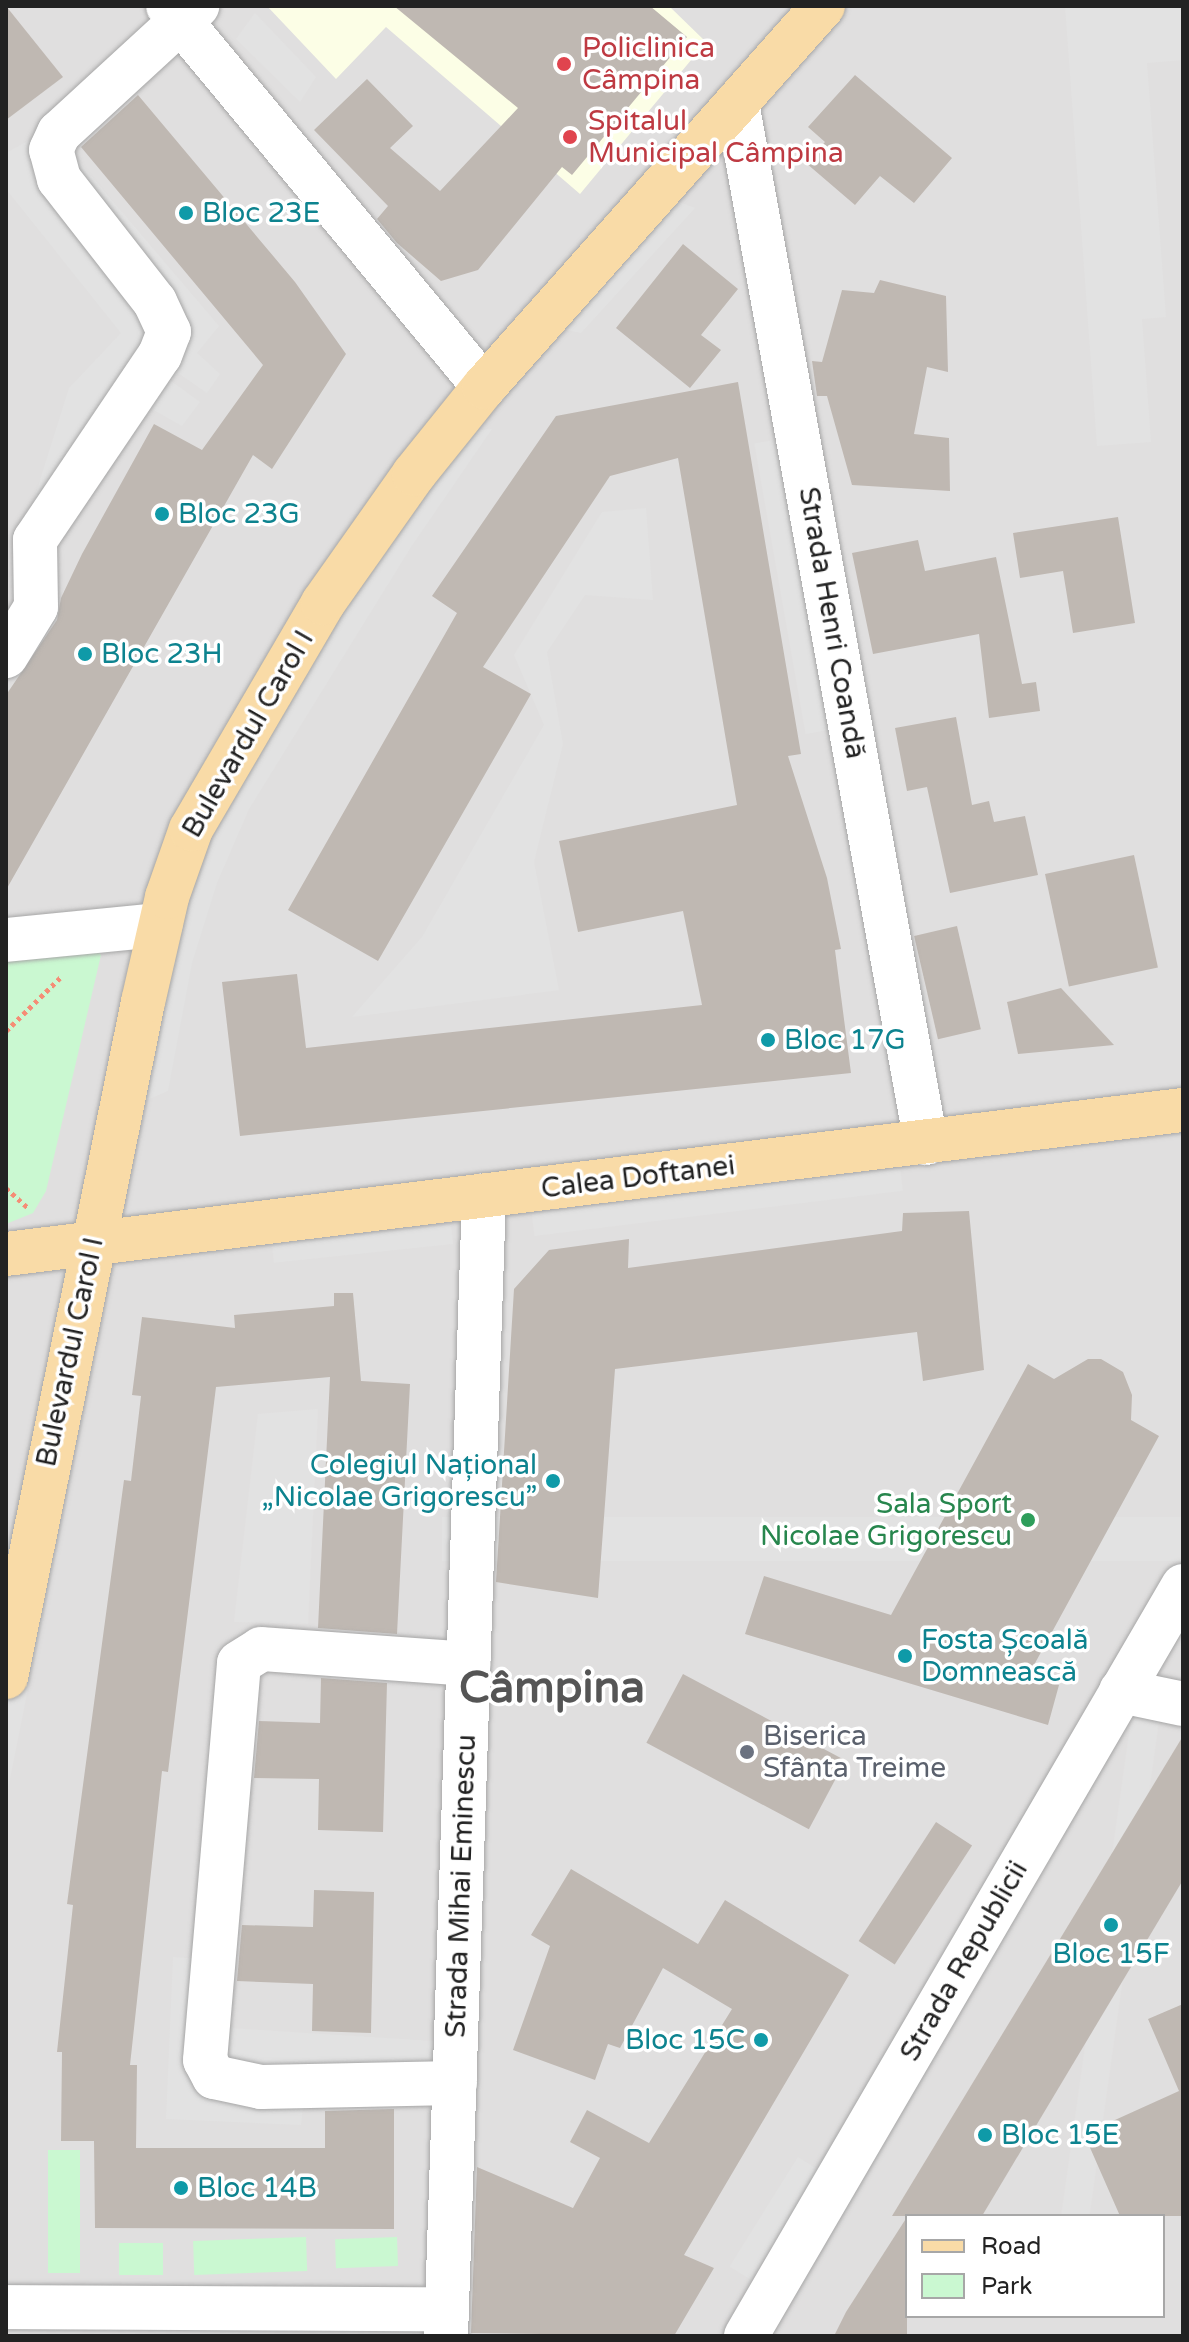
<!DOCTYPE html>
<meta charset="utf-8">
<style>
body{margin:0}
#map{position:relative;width:1189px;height:2342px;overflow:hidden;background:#f2efe9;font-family:"Varela Round",sans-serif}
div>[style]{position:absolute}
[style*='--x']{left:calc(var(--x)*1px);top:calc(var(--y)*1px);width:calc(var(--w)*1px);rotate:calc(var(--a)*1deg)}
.residential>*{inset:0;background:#e0dfdf}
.education>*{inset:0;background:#fcfee6}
.park>*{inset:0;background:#caf8d1;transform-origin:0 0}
.parking>*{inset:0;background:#e2e2e2;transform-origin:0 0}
.building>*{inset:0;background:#bfb8b2;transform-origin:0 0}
.path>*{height:5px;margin-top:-2.5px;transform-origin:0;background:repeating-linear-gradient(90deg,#f58d76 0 4px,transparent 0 8px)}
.roads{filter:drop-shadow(0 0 2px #a6a6a6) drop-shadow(0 0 2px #a6a6a6)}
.minor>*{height:44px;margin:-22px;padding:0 22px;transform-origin:22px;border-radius:22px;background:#fff}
.major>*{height:44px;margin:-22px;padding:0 22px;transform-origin:22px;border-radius:22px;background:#f9dba7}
.dots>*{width:22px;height:22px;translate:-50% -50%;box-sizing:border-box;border:4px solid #fff;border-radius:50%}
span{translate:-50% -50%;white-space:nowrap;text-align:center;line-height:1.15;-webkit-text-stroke:7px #fff;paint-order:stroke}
.health-label{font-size:28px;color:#be3a42}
.left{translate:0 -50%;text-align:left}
.culture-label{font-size:28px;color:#0d838f}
.right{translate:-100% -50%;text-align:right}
.street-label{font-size:28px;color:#222}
.leisure-label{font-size:28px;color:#27864d}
.worship-label{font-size:28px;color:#5b616d}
.town-label{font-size:44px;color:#555;font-weight:700}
.frame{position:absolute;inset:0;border:8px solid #222;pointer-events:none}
.legend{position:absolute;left:905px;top:2214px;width:260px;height:104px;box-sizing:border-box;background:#fff;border:2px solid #a7a7a7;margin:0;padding:10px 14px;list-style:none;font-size:24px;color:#222}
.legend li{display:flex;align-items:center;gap:16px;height:40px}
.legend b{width:40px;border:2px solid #a7a7a7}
</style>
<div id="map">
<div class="residential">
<i style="clip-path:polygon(evenodd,6px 6px,1183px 6px,1183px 2336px,6px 2336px,6px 6px,907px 2216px,1163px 2216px,1163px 2316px,907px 2316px,907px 2216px)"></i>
</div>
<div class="education">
<i style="clip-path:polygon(267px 6px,669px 6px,706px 42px,580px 194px,386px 27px,336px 79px)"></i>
</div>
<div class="park">
<i style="clip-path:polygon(85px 932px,101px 955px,46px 1191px,33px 1213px,6px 1224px,6px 940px)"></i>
<i style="left:48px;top:2150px;width:32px;height:123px"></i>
<i style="left:306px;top:2237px;width:34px;height:113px;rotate:88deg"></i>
<i style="left:397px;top:2237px;width:29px;height:62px;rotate:88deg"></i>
<i style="left:119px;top:2243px;width:44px;height:32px"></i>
</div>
<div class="parking">
<i style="clip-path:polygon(1065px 6px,1183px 6px,1183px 60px,1147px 63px,1166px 317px,1142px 319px,1151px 442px,1097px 446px)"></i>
<i style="clip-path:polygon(255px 13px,316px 77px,300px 102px,236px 39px)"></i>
<i style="clip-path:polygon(121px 90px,70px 151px,219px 326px,197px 353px,220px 374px,207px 393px,178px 373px,171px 381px,200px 402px,182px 426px,152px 409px,35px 540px,23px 534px,69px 388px,121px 333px,6px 189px,6px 153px)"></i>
<i style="clip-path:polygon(671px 199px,695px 208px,581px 333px,557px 328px)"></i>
<i style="clip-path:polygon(492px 429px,411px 547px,249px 809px,217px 883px,192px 963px,168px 1091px,142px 1102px,171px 957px,228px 798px,392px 536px,467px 431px)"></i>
<i style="left:780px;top:439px;width:295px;height:26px;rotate:80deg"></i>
<i style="clip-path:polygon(646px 508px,653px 600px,585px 595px,547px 652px,563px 744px,534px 862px,559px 990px,352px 1017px,422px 937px,544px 725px,514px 655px,602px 512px)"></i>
<i style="left:900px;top:1168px;width:23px;height:371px;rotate:83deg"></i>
<i style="left:451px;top:1225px;width:19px;height:180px;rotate:84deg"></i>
<i style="clip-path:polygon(318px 1409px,308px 1624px,234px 1622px,258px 1414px)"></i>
<i style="left:1183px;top:1517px;width:44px;height:741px;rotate:90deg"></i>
<i style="clip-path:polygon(58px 1537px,6px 1799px,6px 1683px,30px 1549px)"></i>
<i style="left:1133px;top:1705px;width:28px;height:578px;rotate:8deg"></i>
<i style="clip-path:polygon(173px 1957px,200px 1959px,229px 2028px,433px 2041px,434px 2070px,308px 2066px,301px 2125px,166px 2119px)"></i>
<i style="left:798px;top:2157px;width:26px;height:129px;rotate:32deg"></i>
</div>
<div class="building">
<i style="clip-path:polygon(6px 6px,63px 77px,6px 120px)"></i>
<i style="clip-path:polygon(394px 6px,650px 6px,687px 37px,572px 175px,562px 167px,478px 270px,441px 281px,397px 243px,377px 219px,388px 206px,314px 130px,367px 79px,413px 126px,390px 148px,440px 191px,518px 108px)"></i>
<i style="clip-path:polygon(855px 75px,952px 158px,914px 203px,880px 176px,855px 205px,806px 163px,825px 142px,808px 127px)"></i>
<i style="clip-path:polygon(138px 95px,295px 282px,346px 354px,272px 469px,253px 455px,6px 890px,6px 695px,57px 620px,61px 598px,82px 554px,154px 424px,202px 450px,263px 365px,81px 147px)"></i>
<i style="clip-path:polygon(683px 244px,738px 289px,701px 335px,721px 350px,690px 388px,616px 328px)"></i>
<i style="clip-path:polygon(880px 280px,946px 296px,948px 372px,927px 367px,914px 434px,949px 438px,950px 491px,852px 485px,827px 396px,817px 396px,812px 361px,822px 362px,842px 290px,874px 293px)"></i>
<i style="clip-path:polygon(738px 382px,801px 754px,788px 756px,827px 878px,841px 949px,835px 950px,851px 1073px,240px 1136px,222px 982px,297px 974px,306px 1048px,702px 1005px,683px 911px,578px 932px,559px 841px,737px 805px,678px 458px,610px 476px,483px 667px,531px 694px,378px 961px,288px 910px,457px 613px,432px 596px,556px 416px)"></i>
<i style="clip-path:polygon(1118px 517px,1135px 623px,1073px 633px,1063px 571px,1020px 578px,1013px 533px)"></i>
<i style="clip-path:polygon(918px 540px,925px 571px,996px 557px,1022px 684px,1036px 682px,1040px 711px,989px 718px,979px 634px,873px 654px,852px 553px)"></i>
<i style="clip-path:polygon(956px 717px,972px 805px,989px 801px,994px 822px,1025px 816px,1038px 875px,950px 893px,927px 787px,907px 791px,895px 728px)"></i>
<i style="left:1134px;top:855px;width:115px;height:91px;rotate:78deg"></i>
<i style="left:957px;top:926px;width:106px;height:44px;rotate:77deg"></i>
<i style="clip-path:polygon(1061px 988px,1114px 1045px,1018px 1054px,1007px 1002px)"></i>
<i style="clip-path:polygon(969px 1211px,984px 1370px,923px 1381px,917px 1332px,615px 1369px,598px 1598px,496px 1582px,514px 1289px,549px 1250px,629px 1239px,628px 1268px,902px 1231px,903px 1213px)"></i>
<i style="clip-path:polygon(334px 1293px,353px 1293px,361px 1381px,410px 1384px,397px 1634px,318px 1628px,330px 1377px,216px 1387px,168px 1772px,162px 1771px,130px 2065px,137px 2065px,136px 2148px,325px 2148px,325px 2111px,394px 2109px,394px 2229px,95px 2228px,94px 2141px,61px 2141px,62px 2052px,57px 2052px,73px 1905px,67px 1904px,124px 1480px,131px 1481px,141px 1396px,132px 1395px,142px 1317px,235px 1328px,234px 1315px,334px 1306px)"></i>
<i style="clip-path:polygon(1088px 1359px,1101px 1359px,1123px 1372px,1132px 1395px,1131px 1420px,1159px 1436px,1028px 1676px,1059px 1685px,1048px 1725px,745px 1634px,764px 1576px,891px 1615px,1028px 1364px,1054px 1379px)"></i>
<i style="left:683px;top:1674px;width:184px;height:78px;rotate:28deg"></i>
<i style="clip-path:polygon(321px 1678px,387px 1683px,383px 1832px,318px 1830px,319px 1779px,254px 1778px,259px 1721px,320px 1723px)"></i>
<i style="clip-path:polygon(1183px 1736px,1183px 1880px,982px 2216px,892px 2216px)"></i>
<i style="left:936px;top:1822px;width:43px;height:142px;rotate:33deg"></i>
<i style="clip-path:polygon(571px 1869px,698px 1944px,725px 1900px,849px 1975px,684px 2255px,714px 2268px,674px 2336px,471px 2333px,477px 2167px,573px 2208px,600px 2158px,570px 2142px,587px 2110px,649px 2143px,732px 2009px,663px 1968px,620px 2048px,608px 2044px,595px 2080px,513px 2050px,550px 1946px,531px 1935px)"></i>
<i style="clip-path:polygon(314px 1890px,374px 1892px,371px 2033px,312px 2031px,313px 1984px,237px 1981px,242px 1925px,313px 1927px)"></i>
<i style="clip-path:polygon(1183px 2004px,1183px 2216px,1120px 2216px,1084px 2134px,1179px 2091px,1148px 2019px)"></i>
<i style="clip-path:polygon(907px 2217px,907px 2336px,834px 2336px,846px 2312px)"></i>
</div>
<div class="path">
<i style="--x:6;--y:1031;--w:78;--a:-44.5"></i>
<i style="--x:6;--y:1188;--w:31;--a:42"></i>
</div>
<div class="roads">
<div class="minor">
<i style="--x:168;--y:6;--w:495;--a:50.3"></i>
<i style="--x:737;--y:103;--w:1057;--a:79.7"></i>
<i style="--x:6;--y:656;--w:57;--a:-58.5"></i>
<i style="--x:36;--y:607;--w:67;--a:-90.9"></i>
<i style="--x:35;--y:540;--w:223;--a:-56"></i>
<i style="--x:160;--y:355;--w:25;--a:-69"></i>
<i style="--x:169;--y:332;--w:33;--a:-115"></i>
<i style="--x:155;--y:302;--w:156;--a:-128"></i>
<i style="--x:59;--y:179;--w:30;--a:-105"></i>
<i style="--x:51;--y:150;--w:19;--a:-65"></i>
<i style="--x:59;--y:133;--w:188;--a:-42.6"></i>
<i style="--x:6;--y:940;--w:155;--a:-5.6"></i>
<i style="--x:1121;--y:1691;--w:63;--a:11.8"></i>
<i style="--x:455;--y:2083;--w:194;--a:178.8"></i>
<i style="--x:261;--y:2087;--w:48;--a:-168"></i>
<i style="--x:214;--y:2077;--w:19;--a:-118"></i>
<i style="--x:205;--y:2060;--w:398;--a:-85.1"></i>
<i style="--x:239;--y:1663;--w:26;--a:-32"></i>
<i style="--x:261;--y:1649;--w:208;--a:4.1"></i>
<i style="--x:6;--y:2307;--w:440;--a:0.3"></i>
<i style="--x:446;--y:2336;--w:1141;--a:-88.09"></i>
<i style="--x:746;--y:2336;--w:868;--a:-59.77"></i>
</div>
<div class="major">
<i style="--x:6;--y:1254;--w:1186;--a:-6.98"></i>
<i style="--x:6;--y:1677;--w:689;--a:-78.53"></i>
<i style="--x:143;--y:1002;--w:108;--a:-77.1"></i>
<i style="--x:167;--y:897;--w:72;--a:-70.6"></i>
<i style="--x:191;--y:829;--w:262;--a:-59.7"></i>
<i style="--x:323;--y:603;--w:158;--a:-54.8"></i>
<i style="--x:414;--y:474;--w:112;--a:-51.2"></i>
<i style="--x:484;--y:387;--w:510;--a:-48.34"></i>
</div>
</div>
<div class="dots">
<i style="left:564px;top:64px;background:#e0444e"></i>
<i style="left:570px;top:137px;background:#e0444e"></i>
<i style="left:186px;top:213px;background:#0f9aa8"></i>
<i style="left:162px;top:514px;background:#0f9aa8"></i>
<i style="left:85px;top:654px;background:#0f9aa8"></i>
<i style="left:768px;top:1040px;background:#0f9aa8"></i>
<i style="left:553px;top:1481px;background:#0f9aa8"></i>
<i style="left:1028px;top:1520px;background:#2e9e5b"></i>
<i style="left:905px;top:1656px;background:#0f9aa8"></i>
<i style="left:747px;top:1752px;background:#6b7280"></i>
<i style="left:1111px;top:1925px;background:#0f9aa8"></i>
<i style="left:761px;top:2040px;background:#0f9aa8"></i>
<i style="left:985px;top:2135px;background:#0f9aa8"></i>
<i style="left:181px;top:2188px;background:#0f9aa8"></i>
</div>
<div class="health-label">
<span class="left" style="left:582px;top:64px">Policlinica<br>Câmpina</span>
<span class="left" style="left:588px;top:137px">Spitalul<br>Municipal Câmpina</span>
</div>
<div class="culture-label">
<span class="left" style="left:202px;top:213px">Bloc 23E</span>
<span class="left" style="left:178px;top:514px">Bloc 23G</span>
<span class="left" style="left:101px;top:654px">Bloc 23H</span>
<span class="left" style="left:784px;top:1040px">Bloc 17G</span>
<span class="right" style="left:537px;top:1481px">Colegiul Național<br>„Nicolae Grigorescu”</span>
<span class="left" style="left:921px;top:1656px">Fosta Școală<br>Domnească</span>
<span style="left:1111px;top:1954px">Bloc 15F</span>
<span class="right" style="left:745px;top:2040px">Bloc 15C</span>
<span class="left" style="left:1001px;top:2135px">Bloc 15E</span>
<span class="left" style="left:197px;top:2188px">Bloc 14B</span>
</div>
<div class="street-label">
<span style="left:832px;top:623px;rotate:80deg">Strada Henri Coandă</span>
<span style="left:248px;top:734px;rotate:-60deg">Bulevardul Carol I</span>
<span style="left:638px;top:1177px;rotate:-7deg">Calea Doftanei</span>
<span style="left:70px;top:1352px;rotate:-78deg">Bulevardul Carol I</span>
<span style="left:461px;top:1886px;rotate:-88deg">Strada Mihai Eminescu</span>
<span style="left:964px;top:1961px;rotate:-60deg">Strada Republicii</span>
</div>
<div class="leisure-label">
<span class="right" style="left:1012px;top:1520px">Sala Sport<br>Nicolae Grigorescu</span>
</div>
<div class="worship-label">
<span class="left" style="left:763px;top:1752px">Biserica<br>Sfânta Treime</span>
</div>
<div class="town-label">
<span style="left:552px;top:1689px">Câmpina</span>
</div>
<div class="frame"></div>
<ul class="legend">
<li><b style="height:10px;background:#f9dba7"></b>Road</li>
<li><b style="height:22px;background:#caf8d1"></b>Park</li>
</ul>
</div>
